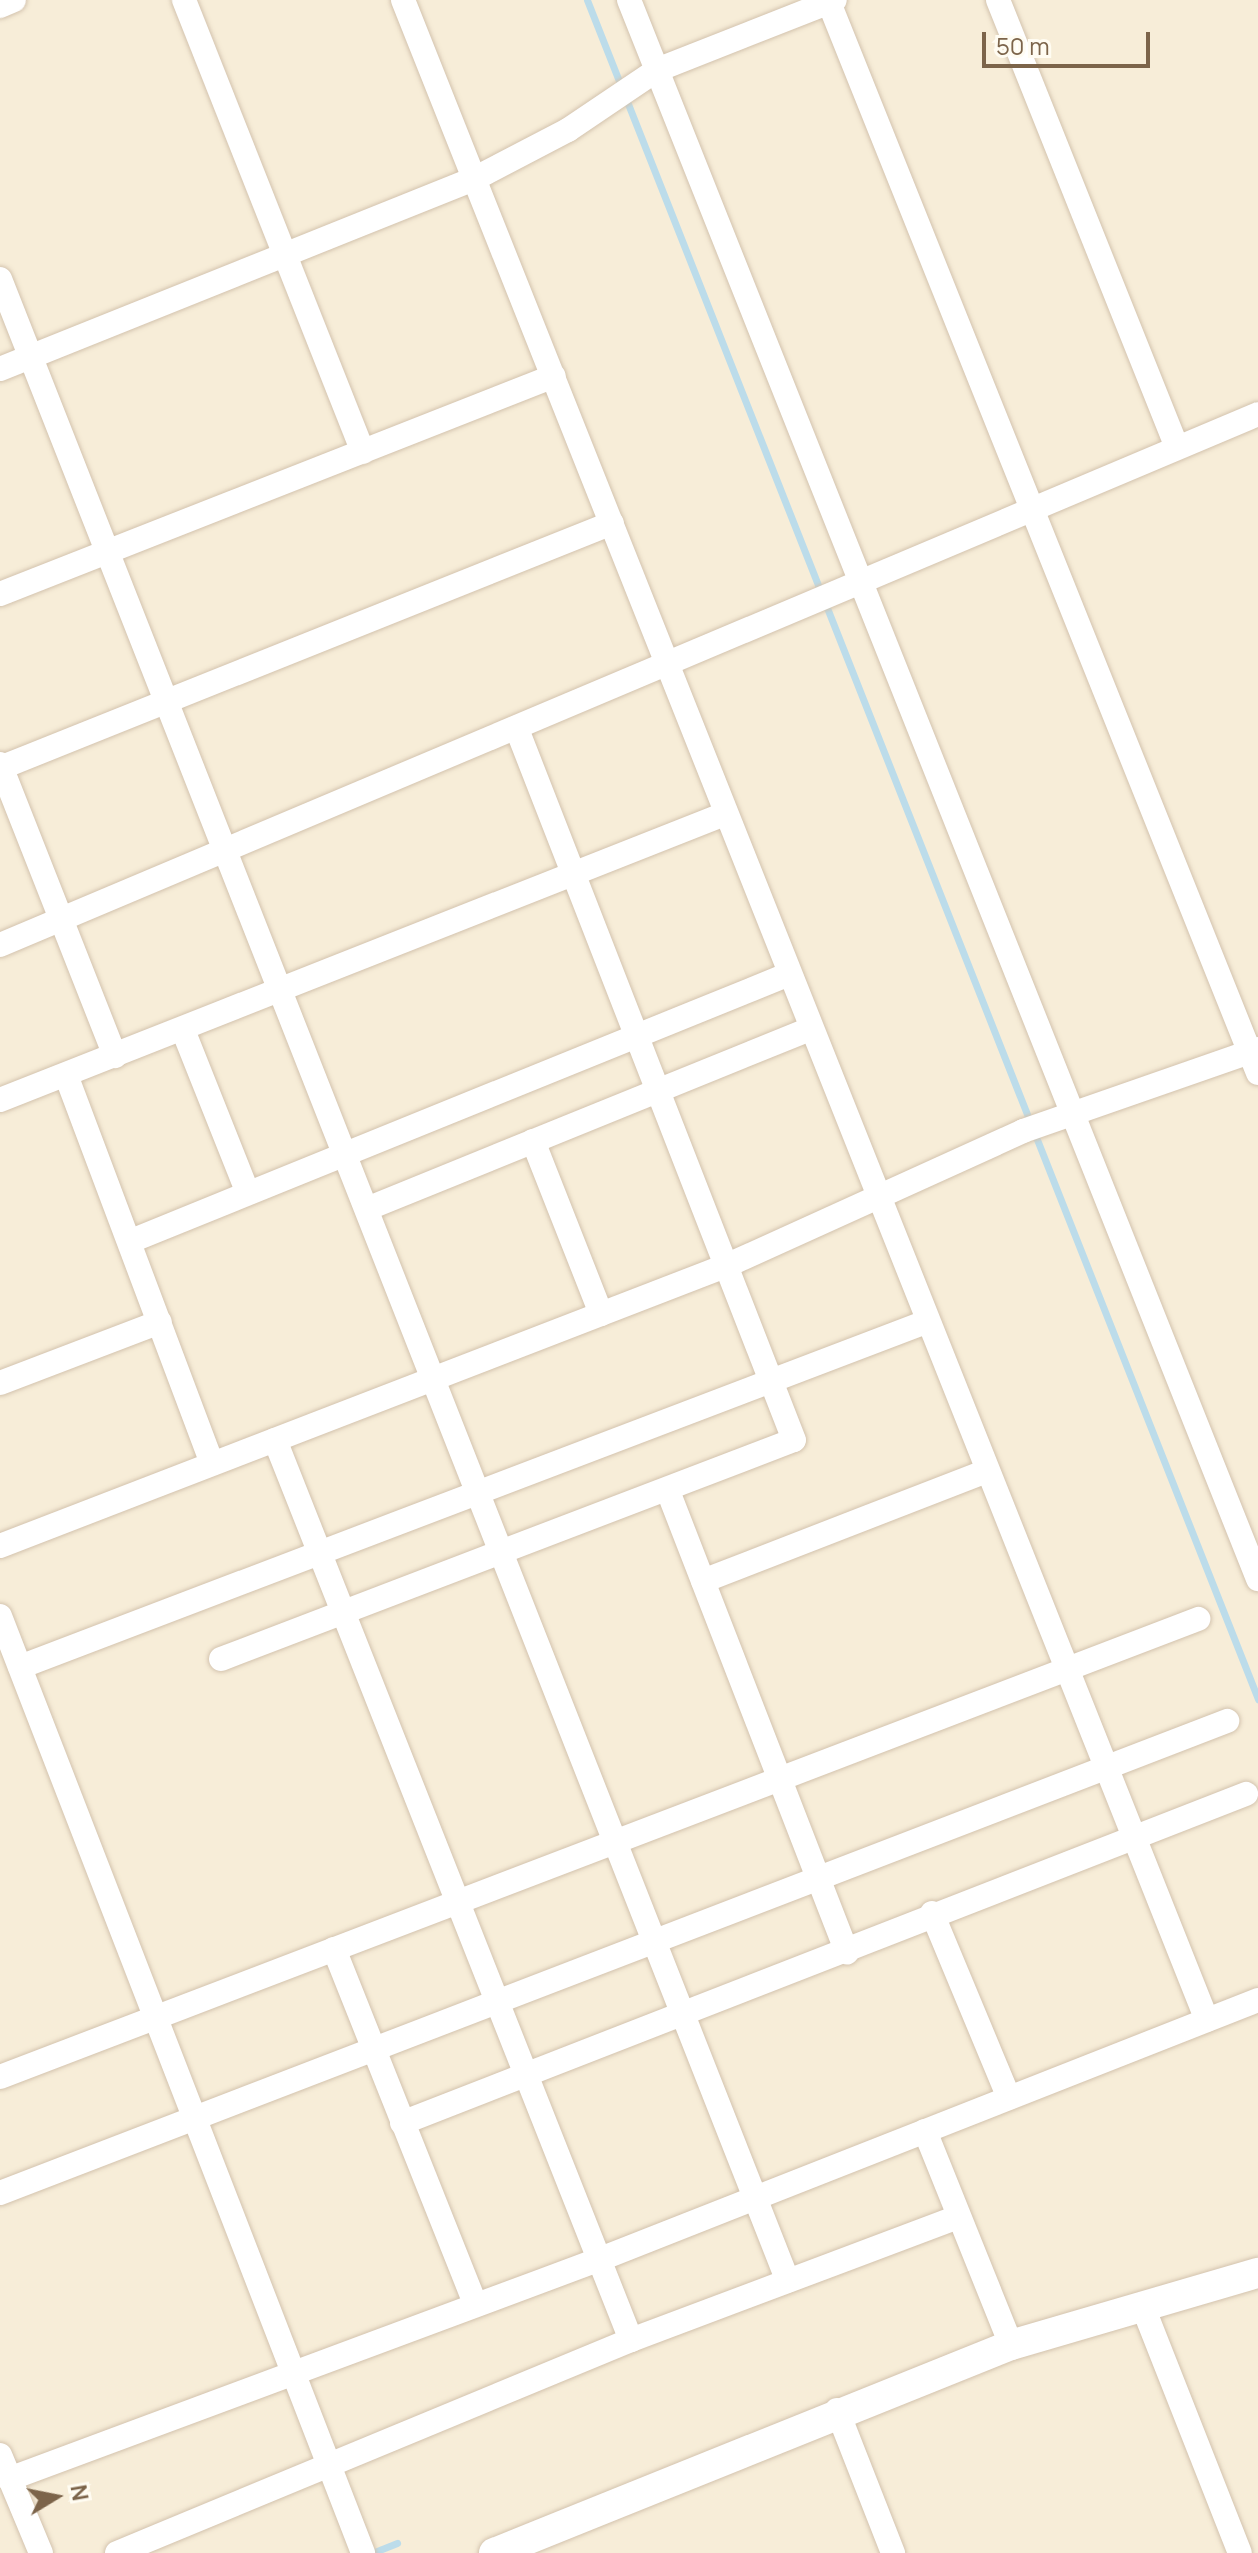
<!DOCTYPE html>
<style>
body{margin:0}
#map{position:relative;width:1258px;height:2553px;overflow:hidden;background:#fef9ea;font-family:Manrope,sans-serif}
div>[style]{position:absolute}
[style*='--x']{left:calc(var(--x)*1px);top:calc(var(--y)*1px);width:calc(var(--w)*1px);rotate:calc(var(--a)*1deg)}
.residential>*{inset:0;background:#f7edd8;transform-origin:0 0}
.stream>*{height:7px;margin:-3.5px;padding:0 3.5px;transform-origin:3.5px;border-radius:3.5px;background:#bcdcea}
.roads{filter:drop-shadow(0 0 2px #d3c3ae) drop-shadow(0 0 2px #d3c3ae)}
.minor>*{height:24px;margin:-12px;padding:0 12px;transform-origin:12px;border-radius:12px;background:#fff}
.tertiary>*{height:30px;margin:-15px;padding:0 15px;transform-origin:15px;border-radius:15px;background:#fff}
span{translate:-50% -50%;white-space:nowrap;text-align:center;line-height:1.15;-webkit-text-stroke:6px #fffcf2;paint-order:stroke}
.north{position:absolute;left:16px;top:2457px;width:80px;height:80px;-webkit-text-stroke:6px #fffcf2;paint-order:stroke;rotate:80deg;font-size:22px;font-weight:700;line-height:32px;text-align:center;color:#7c644a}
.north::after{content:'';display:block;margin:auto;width:28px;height:36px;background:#7c644a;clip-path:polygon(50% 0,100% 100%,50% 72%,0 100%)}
.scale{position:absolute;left:982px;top:32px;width:168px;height:36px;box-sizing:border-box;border:4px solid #7c644a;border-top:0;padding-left:10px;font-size:24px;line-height:28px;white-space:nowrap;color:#7c644a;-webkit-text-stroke:6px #fffcf2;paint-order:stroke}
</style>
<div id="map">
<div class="residential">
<i style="left:0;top:0;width:1258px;height:2553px"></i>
</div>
<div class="stream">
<i style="--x:587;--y:0;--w:1827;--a:68.45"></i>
<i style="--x:372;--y:2553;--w:27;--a:-22"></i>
</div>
<div class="roads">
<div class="minor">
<i style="--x:184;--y:0;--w:486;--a:68.4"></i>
<i style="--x:403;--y:0;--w:2174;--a:68.3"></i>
<i style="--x:629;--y:0;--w:1700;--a:68.28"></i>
<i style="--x:828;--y:0;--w:1156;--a:68.16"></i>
<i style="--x:998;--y:0;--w:482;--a:68.2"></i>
<i style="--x:0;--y:6;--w:15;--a:-23"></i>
<i style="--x:0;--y:279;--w:2151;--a:68.52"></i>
<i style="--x:0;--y:369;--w:513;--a:-21.86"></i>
<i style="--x:476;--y:178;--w:104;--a:-27.6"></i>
<i style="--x:568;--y:130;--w:107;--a:-34"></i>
<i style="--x:657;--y:70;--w:191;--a:-21.5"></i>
<i style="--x:0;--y:594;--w:595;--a:-21.48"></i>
<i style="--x:0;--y:764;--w:314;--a:68.5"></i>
<i style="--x:0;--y:768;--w:659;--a:-21.82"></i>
<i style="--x:0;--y:945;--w:1365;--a:-22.88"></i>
<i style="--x:183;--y:1030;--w:175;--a:68.3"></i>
<i style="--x:66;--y:1075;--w:415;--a:69.4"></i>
<i style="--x:0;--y:1100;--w:776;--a:-21.54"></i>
<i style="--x:533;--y:1141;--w:186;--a:68.5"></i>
<i style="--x:369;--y:1208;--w:473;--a:-22.1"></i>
<i style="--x:131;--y:1241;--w:708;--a:-22.07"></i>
<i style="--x:0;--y:1383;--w:171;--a:-20.9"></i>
<i style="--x:275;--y:1440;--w:968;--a:68.42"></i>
<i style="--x:668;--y:1491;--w:495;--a:68.8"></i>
<i style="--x:0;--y:1546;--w:780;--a:-21.11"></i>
<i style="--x:728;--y:1265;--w:324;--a:-24.4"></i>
<i style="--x:1023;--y:1131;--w:249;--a:-19.2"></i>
<i style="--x:703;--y:1581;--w:304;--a:-21.2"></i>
<i style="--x:0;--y:1616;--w:1005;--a:68.82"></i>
<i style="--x:221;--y:1659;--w:613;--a:-20.92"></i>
<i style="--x:794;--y:1440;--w:763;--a:-111.29"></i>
<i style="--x:20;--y:1667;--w:969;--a:-20.85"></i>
<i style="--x:932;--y:1913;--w:200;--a:67.4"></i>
<i style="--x:334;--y:1949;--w:381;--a:68.3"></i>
<i style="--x:0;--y:2077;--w:1283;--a:-20.92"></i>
<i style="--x:402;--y:2123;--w:906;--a:-21.3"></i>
<i style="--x:925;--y:2131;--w:231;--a:68.1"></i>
<i style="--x:0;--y:2193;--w:1315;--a:-21.04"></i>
<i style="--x:1143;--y:2307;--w:264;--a:68.5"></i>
<i style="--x:837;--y:2410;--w:154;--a:68.6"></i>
<i style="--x:0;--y:2455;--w:106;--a:67.3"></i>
<i style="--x:9;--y:2479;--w:628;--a:-20.4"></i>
<i style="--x:598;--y:2260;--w:709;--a:-21.5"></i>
<i style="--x:117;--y:2553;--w:556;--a:-22.51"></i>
<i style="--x:631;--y:2340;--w:350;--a:-20.6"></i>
</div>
<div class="tertiary">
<i style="--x:494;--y:2553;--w:557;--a:-21.92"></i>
<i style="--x:1011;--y:2345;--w:257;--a:-16.3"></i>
</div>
</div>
<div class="north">N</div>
<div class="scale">50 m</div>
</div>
